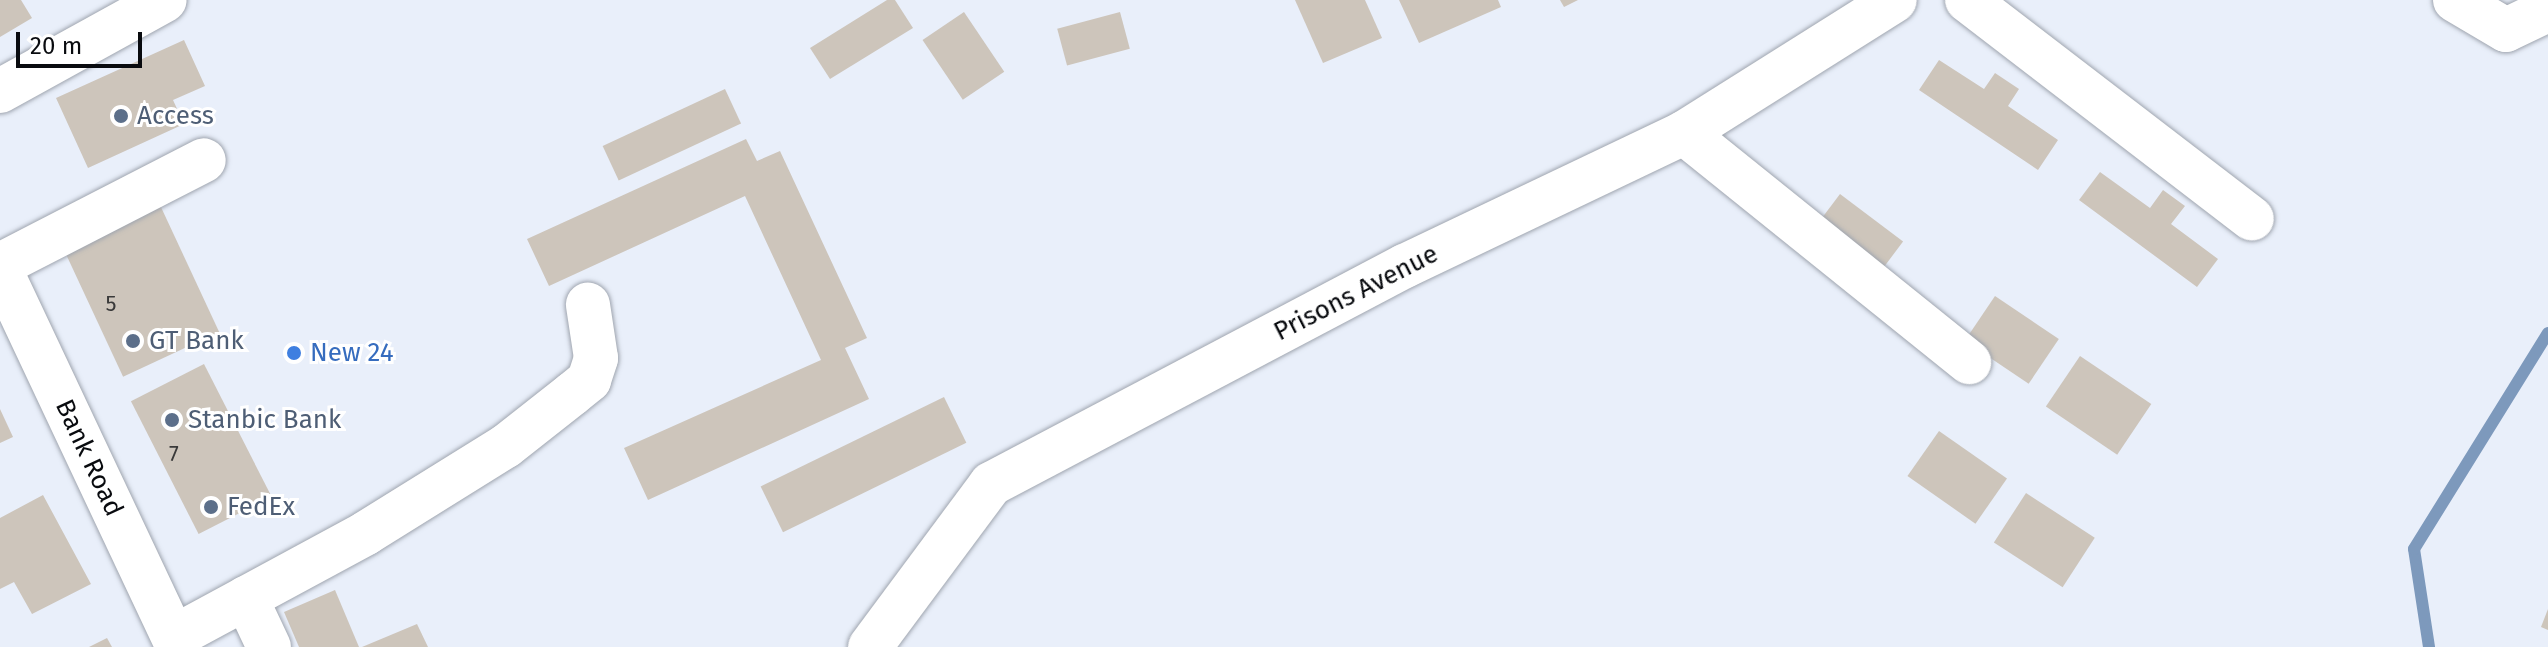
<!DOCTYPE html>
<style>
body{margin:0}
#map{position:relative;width:2548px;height:647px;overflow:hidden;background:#e9effa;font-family:"Fira Sans",sans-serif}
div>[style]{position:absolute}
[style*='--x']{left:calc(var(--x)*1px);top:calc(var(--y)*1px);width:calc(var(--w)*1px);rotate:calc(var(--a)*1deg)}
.stream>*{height:12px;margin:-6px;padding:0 6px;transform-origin:6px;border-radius:6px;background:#7d99bc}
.building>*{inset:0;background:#cdc5bb;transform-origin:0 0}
.roads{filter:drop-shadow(0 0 2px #9fa5af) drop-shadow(0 0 2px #9fa5af)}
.minor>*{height:44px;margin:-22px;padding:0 22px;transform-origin:22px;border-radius:22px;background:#fff}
.dots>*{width:22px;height:22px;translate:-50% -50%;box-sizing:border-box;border:4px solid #fff;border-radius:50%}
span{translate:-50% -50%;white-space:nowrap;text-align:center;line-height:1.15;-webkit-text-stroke:6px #fff;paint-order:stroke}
.number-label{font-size:22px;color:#3a3a3a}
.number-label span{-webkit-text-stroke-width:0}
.service-label{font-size:26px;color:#4e5e75}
.left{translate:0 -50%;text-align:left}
.street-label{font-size:26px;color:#090b0f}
.shop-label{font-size:26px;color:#366cbe}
.scale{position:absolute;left:16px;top:32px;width:126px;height:36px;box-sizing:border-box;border:4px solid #090b0f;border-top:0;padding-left:10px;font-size:24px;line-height:28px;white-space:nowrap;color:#090b0f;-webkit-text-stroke:6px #fff;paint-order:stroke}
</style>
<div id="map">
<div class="stream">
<i style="--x:2429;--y:647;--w:99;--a:-98.7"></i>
<i style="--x:2414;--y:549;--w:254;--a:-58.2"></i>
</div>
<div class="building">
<i style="clip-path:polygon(0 0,21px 0,32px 18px,0 37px)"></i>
<i style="clip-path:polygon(887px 0,895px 0,913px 28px,830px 79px,810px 48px)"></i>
<i style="clip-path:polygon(1295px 0,1365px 0,1382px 38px,1323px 63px)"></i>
<i style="clip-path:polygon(1399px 0,1498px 0,1501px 7px,1419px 43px)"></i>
<i style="clip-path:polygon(1560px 0,1578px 0,1564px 7px)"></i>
<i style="left:964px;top:12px;width:72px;height:50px;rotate:56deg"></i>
<i style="left:1120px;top:12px;width:38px;height:65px;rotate:75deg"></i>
<i style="clip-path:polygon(184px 40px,205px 86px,173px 100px,184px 124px,88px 168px,56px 98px)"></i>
<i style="clip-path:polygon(1939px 60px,1984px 89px,1995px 73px,2019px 89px,2008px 106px,2058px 140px,2038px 170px,1919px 90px)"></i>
<i style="left:725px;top:89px;width:38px;height:135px;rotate:65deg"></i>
<i style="clip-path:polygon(746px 139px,757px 161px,780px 151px,867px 338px,845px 348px,869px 399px,648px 500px,624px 448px,821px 360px,745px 196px,549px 286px,527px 239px)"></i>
<i style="clip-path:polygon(2100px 172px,2150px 208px,2163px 190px,2185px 206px,2171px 224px,2218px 259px,2197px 287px,2079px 200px)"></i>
<i style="left:1840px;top:194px;width:79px;height:50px;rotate:37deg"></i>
<i style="left:160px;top:205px;width:140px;height:106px;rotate:65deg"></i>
<i style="left:1995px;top:296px;width:77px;height:54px;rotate:34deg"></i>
<i style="left:2080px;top:356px;width:86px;height:61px;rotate:34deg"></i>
<i style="left:204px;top:364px;width:149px;height:82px;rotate:63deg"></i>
<i style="left:944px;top:397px;width:51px;height:204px;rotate:64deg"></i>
<i style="clip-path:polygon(0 409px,13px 437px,0 443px)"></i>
<i style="left:1939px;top:431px;width:83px;height:55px;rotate:35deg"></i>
<i style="left:2026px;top:493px;width:82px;height:59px;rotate:33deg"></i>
<i style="clip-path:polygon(43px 495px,91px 584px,32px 614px,14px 582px,0 589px,0 518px)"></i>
<i style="clip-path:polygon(335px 590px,359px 647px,299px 647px,284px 612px)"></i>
<i style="clip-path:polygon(2548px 609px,2548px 630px,2541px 627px)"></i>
<i style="clip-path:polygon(417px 624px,428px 647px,362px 647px)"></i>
<i style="clip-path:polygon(107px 638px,112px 647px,89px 647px)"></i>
</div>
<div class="roads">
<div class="minor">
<i style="--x:1967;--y:0;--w:359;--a:37.5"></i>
<i style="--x:2455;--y:0;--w:59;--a:30.5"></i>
<i style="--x:2506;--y:30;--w:47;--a:-25.5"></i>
<i style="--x:0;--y:91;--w:188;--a:-28.9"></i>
<i style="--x:1684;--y:133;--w:366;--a:38.8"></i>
<i style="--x:0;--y:265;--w:229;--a:-27.2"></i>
<i style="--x:0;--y:269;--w:418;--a:64.8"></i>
<i style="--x:246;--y:598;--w:54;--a:64.9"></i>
<i style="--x:174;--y:637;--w:218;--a:-28.4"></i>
<i style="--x:366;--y:533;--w:165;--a:-31.9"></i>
<i style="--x:506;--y:446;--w:84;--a:-38.2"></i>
<i style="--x:572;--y:394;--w:22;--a:-39"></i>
<i style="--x:589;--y:380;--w:23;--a:-72"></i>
<i style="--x:596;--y:358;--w:54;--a:-98.6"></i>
<i style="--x:870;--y:647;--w:203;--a:-53.4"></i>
<i style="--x:991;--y:484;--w:468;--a:-27.8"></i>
<i style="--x:1405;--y:266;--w:309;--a:-25.5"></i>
<i style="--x:1684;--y:133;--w:249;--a:-32.2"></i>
</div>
</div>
<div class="dots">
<i style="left:121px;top:116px;background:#5c6f8a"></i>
<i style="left:133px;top:341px;background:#5c6f8a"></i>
<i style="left:294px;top:353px;background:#3f7fe0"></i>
<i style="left:172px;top:420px;background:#5c6f8a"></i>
<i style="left:211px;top:507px;background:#5c6f8a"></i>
</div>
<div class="number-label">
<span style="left:111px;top:304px">5</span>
<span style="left:174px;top:454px">7</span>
</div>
<div class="service-label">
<span class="left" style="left:137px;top:116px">Access</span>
<span class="left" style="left:149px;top:341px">GT Bank</span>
<span class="left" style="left:188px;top:420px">Stanbic Bank</span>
<span class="left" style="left:227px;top:507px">FedEx</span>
</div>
<div class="street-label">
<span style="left:1356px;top:293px;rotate:-27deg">Prisons Avenue</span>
<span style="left:89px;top:458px;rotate:65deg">Bank Road</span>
</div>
<div class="shop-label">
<span class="left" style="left:310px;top:353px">New 24</span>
</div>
<div class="scale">20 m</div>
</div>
